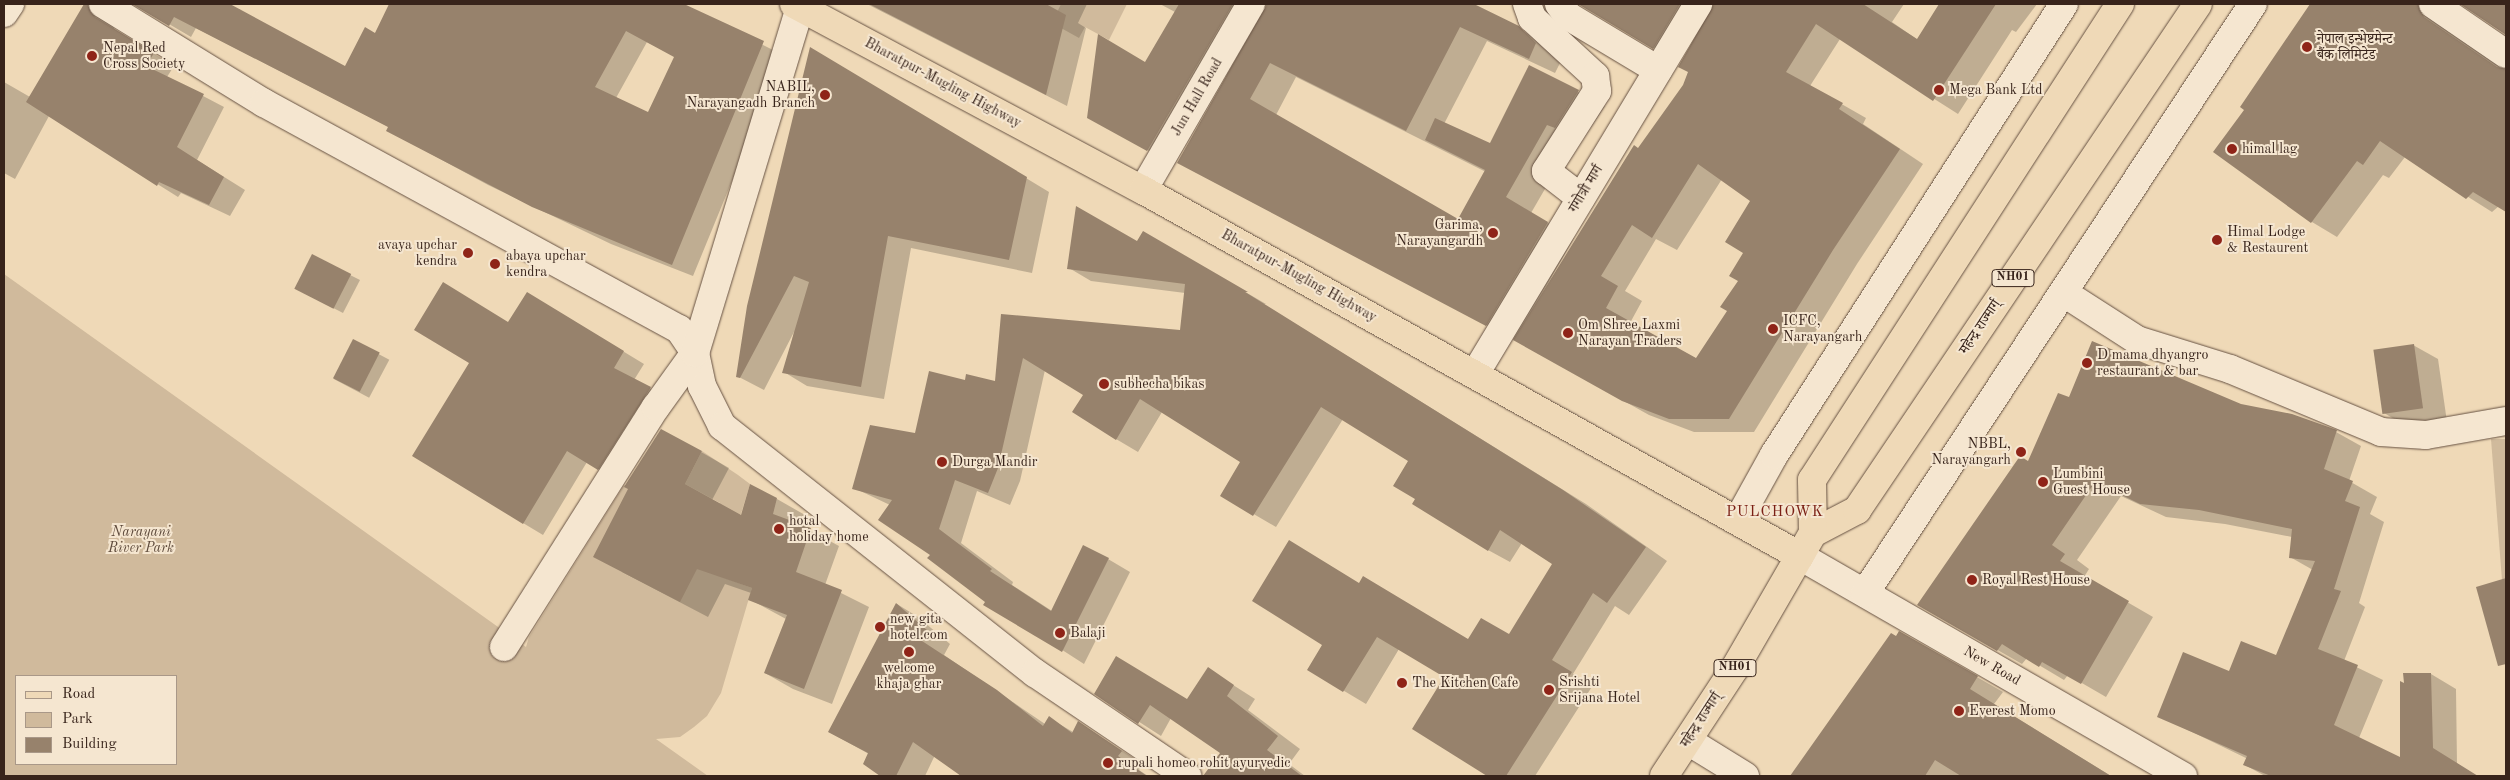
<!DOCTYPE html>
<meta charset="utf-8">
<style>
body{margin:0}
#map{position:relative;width:2510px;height:780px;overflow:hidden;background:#efd9b7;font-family:"Old Standard TT","Noto Serif Devanagari",serif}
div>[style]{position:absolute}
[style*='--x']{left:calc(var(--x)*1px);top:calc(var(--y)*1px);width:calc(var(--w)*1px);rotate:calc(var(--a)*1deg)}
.green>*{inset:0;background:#d0ba9c}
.shadow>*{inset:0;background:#0003;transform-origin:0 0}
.building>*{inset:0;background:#97826c;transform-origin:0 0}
.roads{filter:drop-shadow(0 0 1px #665142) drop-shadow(0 0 1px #665142)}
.minor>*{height:28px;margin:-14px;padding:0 14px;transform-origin:14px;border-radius:14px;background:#f5e6d0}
.major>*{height:28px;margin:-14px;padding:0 14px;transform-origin:14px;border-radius:14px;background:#efd9b7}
.highway>*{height:28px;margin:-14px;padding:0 14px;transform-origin:14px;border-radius:14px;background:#efd9b7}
.dots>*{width:14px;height:14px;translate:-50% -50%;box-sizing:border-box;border:2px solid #f5e6d0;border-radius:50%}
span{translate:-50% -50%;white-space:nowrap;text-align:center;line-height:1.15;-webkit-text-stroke:4px #f5e6d0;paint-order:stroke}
.shield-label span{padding:1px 4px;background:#f5e6d0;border:1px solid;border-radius:4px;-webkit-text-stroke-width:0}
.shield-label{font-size:12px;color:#38241b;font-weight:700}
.poi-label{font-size:14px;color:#38241b}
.left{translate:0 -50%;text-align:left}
.right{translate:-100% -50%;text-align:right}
.street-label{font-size:14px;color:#38241b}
.park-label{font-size:14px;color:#5e4a3b;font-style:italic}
.neighbourhood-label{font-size:15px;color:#7a1f14;letter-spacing:1px}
.frame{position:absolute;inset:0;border:5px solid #38241b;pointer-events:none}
.legend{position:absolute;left:15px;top:675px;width:162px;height:90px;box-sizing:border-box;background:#f5e6d0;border:1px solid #a99888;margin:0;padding:6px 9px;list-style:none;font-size:15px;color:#38241b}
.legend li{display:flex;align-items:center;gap:10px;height:25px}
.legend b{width:25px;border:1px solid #a99888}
</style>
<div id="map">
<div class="green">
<i style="clip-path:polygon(1061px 4px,1127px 4px,1109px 40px,1085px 27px,1079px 38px,1052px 23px)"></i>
<i style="clip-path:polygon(evenodd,4px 274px,526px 647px,529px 637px,624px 485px,706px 530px,720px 503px,685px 484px,702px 451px,738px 475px,750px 484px,722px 577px,752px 588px,721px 693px,707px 716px,694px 727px,680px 737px,656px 739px,708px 776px,4px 776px,4px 274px,16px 676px,176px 676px,176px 764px,16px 764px,16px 676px)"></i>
<i style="clip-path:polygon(2491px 439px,2506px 439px,2506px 578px,2502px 580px)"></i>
</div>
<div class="shadow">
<i style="clip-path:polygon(85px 4px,116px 4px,108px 16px,115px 30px,174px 66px,167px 77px,224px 107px,197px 160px,245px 190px,230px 216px,181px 193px,178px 197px,49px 116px,15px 179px,4px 173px,4px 82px,30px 97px)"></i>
<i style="clip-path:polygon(evenodd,135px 4px,218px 4px,225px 8px,227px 4px,345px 68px,375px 34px,391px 4px,682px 4px,779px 53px,771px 86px,693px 276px,611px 244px,488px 185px,409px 142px,389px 127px,196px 28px,191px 37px,135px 4px,647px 42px,676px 57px,649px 114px,616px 98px,647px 42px)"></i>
<i style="clip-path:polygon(867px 4px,1087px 4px,1078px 23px,1086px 28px,1067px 106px)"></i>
<i style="clip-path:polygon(evenodd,1160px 4px,1471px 4px,1546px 43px,1562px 59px,1555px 73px,1487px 41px,1444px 124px,1491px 145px,1530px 67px,1605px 106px,1581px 142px,1574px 139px,1531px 213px,1574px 238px,1522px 329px,1684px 85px,1704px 25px,1678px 62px,1580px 4px,1904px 4px,1892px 22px,1918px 40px,1941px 4px,2037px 4px,2016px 32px,2012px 30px,1958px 114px,1840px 39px,1810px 86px,1866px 118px,1863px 124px,1923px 164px,1857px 264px,1754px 432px,1694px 432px,1649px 415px,1513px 339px,1205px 177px,1227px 74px,1174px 165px,1115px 132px,1175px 12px,1160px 4px,1296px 77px,1486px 172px,1459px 221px,1276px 115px,1296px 77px,1160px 4px,1722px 179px,1751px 200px,1744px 253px,1740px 280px,1728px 311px,1697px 359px,1630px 323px,1642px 301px,1625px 291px,1656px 239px,1677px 250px,1722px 179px)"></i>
<i style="clip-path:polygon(2311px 4px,2506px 4px,2506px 34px,2464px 5px,2453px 4px,2444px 26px,2506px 69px,2506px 211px,2499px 206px,2492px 212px,2405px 157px,2389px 178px,2383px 175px,2337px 237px,2312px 222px,2246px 109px)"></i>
<i style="clip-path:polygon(834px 62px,1049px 192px,1032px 273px,911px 248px,884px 399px,807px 386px,784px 372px,794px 332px,764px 390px,737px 376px)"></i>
<i style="clip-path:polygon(1144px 233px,1266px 304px,1263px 304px,1586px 504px,1667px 561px,1629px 615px,1615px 606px,1573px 674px,1593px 685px,1535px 776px,1489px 776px,1414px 729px,1446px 677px,1399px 649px,1366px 704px,1309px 670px,1360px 584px,1468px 640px,1509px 636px,1554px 564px,1522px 543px,1510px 562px,1488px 550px,1416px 498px,1409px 461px,1343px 419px,1276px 527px,1221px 495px,1241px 462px,1162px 412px,1138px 452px,1116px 439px,1085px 394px,1045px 370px,1020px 481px,1010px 505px,977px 491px,961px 543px,1013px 582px,1012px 585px,1052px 611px,1108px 559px,1130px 572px,1084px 664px,986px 601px,932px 554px,890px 505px,854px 488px,916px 435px,966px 382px,996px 382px,1002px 315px,1181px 331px,1185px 293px,1091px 281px,1069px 268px,1137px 243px)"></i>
<i style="clip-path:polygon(350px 275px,360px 280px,343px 313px,306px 294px)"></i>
<i style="clip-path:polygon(547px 305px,644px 364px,634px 380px,671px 399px,618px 481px,587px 462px,543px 535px,523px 523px,509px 323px)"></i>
<i style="left:354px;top:341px;width:40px;height:43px;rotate:28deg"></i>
<i style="clip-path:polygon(2413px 345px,2438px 359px,2447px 422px,2408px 427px,2384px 413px)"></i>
<i style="clip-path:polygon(2069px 399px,2240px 405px,2336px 432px,2361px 446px,2349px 481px,2377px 497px,2370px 514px,2384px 522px,2359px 603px,2365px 607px,2344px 661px,2383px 680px,2359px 738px,2401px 759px,2405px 685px,2431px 674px,2456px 689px,2457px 764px,2477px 776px,2265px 776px,2245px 765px,2248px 759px,2159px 716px,2230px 672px,2277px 656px,2313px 570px,2290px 557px,2292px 537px,2225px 524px,2166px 517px,2121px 496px,2077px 560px,2089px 569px,2084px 577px,2153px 617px,2106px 697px,2068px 675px,2064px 680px,2027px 658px,2022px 664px,1919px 605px,2029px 462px)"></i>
<i style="clip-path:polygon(701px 452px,729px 468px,712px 500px,742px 516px,777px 499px,805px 515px,802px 526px,839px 546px,825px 585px,869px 607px,832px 704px,793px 689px,765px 673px,786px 619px,749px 599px,751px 593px,725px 584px,708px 617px,622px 572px)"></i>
<i style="clip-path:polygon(2506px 580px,2506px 659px,2496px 653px,2477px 588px)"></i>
<i style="clip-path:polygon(897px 604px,918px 617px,950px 644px,944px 655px,1045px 724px,1049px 718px,1073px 732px,1079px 723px,1143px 764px,1139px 770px,1148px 776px,964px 776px,935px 755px,925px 776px,882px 776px,865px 764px,869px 754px,829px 732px)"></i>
<i style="clip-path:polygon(1900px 633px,2003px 692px,1994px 704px,2111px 776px,1806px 776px,1801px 762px)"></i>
<i style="clip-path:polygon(1208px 669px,1255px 699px,1248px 710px,1300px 749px,1289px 764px,1305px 776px,1207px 776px,1222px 753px,1171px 718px,1161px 736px,1096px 694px,1187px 700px)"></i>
</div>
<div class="building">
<i style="clip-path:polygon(84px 4px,87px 4px,95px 17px,154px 53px,146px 66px,204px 94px,177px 147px,224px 177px,209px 205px,159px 182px,157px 186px,26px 102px)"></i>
<i style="clip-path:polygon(evenodd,132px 4px,230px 4px,345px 66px,365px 27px,375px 33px,389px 4px,684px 4px,764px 41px,672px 265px,532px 207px,386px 131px,388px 127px,174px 17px,169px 26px,132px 4px,626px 31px,674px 57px,648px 112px,595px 87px,626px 31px)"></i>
<i style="clip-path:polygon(869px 4px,1046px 4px,1066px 15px,1046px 95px)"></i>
<i style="clip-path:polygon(1179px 4px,1233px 4px,1147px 151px,1087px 118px,1098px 34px,1145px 62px)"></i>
<i style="clip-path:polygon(1267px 4px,1474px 4px,1519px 26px,1536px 43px,1529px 59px,1460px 27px,1406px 131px,1270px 63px,1250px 99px,1458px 219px,1485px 170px,1425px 140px,1435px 118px,1490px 143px,1529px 65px,1579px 90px,1555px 128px,1547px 125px,1506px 197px,1548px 222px,1486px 326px,1177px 163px)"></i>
<i style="clip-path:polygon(1578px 4px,1680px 4px,1653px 49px)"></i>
<i style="clip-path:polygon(evenodd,1714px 4px,1863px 4px,1917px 39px,1939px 4px,1996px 4px,1933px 101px,1816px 24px,1786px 72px,1843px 103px,1839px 109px,1900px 149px,1833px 250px,1729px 419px,1669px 419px,1622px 401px,1513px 340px,1634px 145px,1638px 148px,1683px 85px,1688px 72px,1678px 67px,1714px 4px,1698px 164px,1750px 201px,1725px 242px,1743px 253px,1729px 276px,1738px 281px,1720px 307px,1727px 311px,1696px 358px,1606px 308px,1618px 286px,1601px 276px,1632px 225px,1652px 238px,1698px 164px)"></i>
<i style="clip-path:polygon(2310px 4px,2418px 4px,2424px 17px,2497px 67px,2506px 69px,2506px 212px,2473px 192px,2466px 199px,2380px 141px,2363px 165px,2357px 161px,2311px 223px,2213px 152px,2244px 110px,2240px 107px)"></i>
<i style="clip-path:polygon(2460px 4px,2506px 4px,2506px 35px)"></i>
<i style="clip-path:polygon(810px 47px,1027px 177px,1009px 260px,888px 236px,861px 387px,782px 373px,809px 282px,794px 276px,740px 378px,736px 377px,747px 306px)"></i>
<i style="clip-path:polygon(1076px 206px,1137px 241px,1143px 231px,1248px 292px,1245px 292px,1563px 490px,1646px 547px,1607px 603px,1593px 593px,1552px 660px,1572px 672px,1506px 776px,1487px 776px,1412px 729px,1444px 677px,1377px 637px,1343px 692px,1307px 670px,1322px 645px,1252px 601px,1289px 540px,1359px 583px,1363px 576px,1468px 639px,1481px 618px,1509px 634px,1552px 564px,1500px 530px,1488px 551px,1412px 504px,1415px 499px,1393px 486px,1408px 461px,1321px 407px,1253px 516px,1220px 496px,1240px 462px,1140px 399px,1116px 440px,1072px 412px,1083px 395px,1023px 358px,998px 468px,988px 493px,955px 480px,939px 529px,992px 569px,990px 571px,1051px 611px,1083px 545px,1109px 558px,1062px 652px,983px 605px,985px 602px,927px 558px,930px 555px,878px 520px,892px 500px,852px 489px,870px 425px,915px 433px,929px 371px,965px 380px,966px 374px,995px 381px,1001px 314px,1180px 330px,1185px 284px,1067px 269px)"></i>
<i style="left:312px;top:254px;width:44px;height:39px;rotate:27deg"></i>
<i style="clip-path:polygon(443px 282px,508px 322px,527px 292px,624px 351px,614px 368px,651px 387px,598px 470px,567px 451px,523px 524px,412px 456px,469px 363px,414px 330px)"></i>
<i style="left:353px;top:339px;width:30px;height:44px;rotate:27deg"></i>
<i style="clip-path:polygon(2092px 341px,2241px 404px,2292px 414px,2337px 430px,2324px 469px,2353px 481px,2345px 501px,2360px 507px,2334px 589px,2341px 591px,2318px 649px,2358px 665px,2334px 725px,2400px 757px,2400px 681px,2404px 683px,2403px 673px,2431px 673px,2433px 748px,2478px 776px,2271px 776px,2243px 765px,2247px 756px,2157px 717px,2183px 652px,2229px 671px,2241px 641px,2276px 655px,2315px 561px,2289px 558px,2292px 529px,2199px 510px,2140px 504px,2095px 482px,2052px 545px,2065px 554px,2060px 561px,2129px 601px,2081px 684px,2042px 662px,2039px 667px,2002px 644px,1997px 651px,1917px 605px,2020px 456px,2028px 461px,2058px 393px,2069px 397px)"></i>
<i style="left:2414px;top:344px;width:65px;height:41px;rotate:82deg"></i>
<i style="clip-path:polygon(661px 429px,702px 451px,685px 484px,741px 515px,750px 484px,777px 498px,773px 514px,811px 528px,796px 572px,842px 590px,804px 689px,764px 673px,787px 615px,748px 600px,752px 588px,697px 569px,680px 602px,593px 557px,628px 489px,624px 487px)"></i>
<i style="clip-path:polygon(2506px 578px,2506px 664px,2498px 666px,2476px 587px)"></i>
<i style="clip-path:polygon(896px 603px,928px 631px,922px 641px,997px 690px,1043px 726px,1049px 716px,1072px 733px,1078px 721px,1122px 751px,1118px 756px,1147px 776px,961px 776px,913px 742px,896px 776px,880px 776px,863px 764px,868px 753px,828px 732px)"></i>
<i style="clip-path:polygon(1899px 631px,1978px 676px,1970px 689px,2111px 776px,1961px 776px,1935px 760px,1925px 776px,1790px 776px,1891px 633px,1896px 636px)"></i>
<i style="clip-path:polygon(1116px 656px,1187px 699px,1208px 667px,1234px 685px,1227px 696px,1278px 736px,1267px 750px,1302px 776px,1203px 776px,1220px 753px,1150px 705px,1138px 724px,1094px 694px)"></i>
</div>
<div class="roads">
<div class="minor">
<i style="--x:103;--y:4;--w:189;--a:31.6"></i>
<i style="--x:264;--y:103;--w:473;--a:28.6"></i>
<i style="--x:679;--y:329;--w:29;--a:56"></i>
<i style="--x:695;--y:353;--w:34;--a:78"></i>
<i style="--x:702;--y:386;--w:45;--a:63.4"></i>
<i style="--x:722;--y:426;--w:399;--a:38.3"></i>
<i style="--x:1035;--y:673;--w:184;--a:34.1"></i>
<i style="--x:1527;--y:4;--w:15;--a:70"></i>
<i style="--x:1532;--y:18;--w:86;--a:42.6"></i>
<i style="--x:1595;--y:76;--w:15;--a:82"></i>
<i style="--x:1597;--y:91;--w:95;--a:122.5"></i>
<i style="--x:1546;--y:171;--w:44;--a:37.6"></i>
<i style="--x:1559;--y:4;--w:15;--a:53"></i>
<i style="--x:1568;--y:16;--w:105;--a:31"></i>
<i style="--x:2433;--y:4;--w:88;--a:34.4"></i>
<i style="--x:4;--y:13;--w:11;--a:-56"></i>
<i style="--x:1143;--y:190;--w:215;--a:-59.9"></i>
<i style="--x:2064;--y:293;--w:87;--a:32.8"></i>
<i style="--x:2137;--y:340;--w:97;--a:17.3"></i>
<i style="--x:2230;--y:369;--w:164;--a:22.6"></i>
<i style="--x:2381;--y:432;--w:45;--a:3.8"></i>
<i style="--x:2426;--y:435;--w:81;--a:-9.9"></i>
<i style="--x:1475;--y:374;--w:432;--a:-58.9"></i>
<i style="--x:1738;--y:520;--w:74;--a:-61"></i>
<i style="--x:1774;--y:455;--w:536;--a:-57.26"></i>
<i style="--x:1800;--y:556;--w:442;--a:29.9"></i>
<i style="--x:1865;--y:593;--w:705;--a:-56.63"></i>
<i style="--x:504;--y:647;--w:284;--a:-57.7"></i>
<i style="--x:656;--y:407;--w:67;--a:-54.2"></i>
<i style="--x:695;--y:353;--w:365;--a:-73.1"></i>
<i style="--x:1688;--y:741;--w:67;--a:31.6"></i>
</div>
<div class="major">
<i style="--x:794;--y:4;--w:395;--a:28.1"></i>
<i style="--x:1143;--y:190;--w:752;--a:29.12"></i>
</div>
<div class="highway">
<i style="--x:1813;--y:533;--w:50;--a:-27.6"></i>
<i style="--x:1857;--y:510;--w:610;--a:-56.02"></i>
<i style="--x:1664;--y:776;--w:129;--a:-56.7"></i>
<i style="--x:1735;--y:668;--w:156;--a:-60"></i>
<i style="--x:1813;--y:533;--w:53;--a:-91.1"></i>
<i style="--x:1812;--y:480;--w:567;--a:-57.09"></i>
</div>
</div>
<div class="dots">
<i style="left:2307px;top:47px;background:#8f2418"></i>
<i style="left:92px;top:56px;background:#8f2418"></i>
<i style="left:1939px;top:90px;background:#8f2418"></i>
<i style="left:825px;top:95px;background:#8f2418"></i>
<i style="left:2232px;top:149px;background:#8f2418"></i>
<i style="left:1493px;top:233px;background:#8f2418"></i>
<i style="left:2217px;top:240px;background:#8f2418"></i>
<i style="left:468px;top:253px;background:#8f2418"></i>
<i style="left:495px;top:264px;background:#8f2418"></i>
<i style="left:1773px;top:329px;background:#8f2418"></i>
<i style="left:1568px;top:333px;background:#8f2418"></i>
<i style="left:2087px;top:363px;background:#8f2418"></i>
<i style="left:1104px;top:384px;background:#8f2418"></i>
<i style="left:2021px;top:452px;background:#8f2418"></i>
<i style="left:942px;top:462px;background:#8f2418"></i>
<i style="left:2043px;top:482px;background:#8f2418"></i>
<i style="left:779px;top:529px;background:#8f2418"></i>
<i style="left:1972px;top:580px;background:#8f2418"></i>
<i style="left:880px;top:627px;background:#8f2418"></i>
<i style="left:1060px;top:633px;background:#8f2418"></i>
<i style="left:909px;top:652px;background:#8f2418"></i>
<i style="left:1402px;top:683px;background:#8f2418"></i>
<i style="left:1549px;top:690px;background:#8f2418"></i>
<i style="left:1959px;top:711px;background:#8f2418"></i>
<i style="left:1108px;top:763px;background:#8f2418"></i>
</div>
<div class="shield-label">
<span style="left:2013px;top:278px">NH01</span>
<span style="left:1735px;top:668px">NH01</span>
</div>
<div class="poi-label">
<span class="left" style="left:2317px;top:47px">नेपाल इन्भेष्टमेन्ट<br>बैंक लिमिटेड</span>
<span class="left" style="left:103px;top:56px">Nepal Red<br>Cross Society</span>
<span class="right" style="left:815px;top:95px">NABIL,<br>Narayangadh Branch</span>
<span class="left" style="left:1949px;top:90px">Mega Bank Ltd</span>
<span class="left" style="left:2242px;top:149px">himal lag</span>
<span class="right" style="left:1483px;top:233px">Garima,<br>Narayangardh</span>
<span class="left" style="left:2227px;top:240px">Himal Lodge<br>&amp; Restaurent</span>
<span class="right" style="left:457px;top:253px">avaya upchar<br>kendra</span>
<span class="left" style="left:506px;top:264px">abaya upchar<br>kendra</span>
<span class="left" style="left:1783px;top:329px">ICFC,<br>Narayangarh</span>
<span class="left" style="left:1578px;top:333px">Om Shree Laxmi<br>Narayan Traders</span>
<span class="left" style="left:2097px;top:363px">D mama dhyangro<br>restaurant &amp; bar</span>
<span class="left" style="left:1114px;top:384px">subhecha bikas</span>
<span class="right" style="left:2011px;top:452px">NBBL,<br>Narayangarh</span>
<span class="left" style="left:952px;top:462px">Durga Mandir</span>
<span class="left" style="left:2053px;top:482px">Lumbini<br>Guest House</span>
<span class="left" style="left:789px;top:529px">hotal<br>holiday home</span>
<span class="left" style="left:1982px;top:580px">Royal Rest House</span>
<span class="left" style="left:890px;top:627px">new gita<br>hotel.com</span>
<span class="left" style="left:1070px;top:633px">Balaji</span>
<span style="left:909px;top:676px">welcome<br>khaja ghar</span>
<span class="left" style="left:1559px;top:690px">Srishti<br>Srijana Hotel</span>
<span class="left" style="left:1412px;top:683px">The Kitchen Cafe</span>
<span class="left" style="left:1969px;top:711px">Everest Momo</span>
<span class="left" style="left:1118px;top:763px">rupali homeo rohit ayurvedic</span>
</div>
<div class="street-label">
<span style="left:943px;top:83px;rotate:28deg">Bharatpur-Mugling Highway</span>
<span style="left:1197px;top:97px;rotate:-60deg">Jun Hall Road</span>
<span style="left:1586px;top:189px;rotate:-59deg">गंगोत्री मार्ग</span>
<span style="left:1299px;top:276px;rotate:29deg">Bharatpur-Mugling Highway</span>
<span style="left:1980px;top:327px;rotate:-56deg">महेन्द्र राज्मार्ग्</span>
<span style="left:1992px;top:666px;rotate:30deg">New Road</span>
<span style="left:1701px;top:720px;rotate:-57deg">महेन्द्र राज्मार्ग्</span>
</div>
<div class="park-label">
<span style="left:141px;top:540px">Narayani<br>River Park</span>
</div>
<div class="neighbourhood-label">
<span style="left:1775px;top:513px">PULCHOWK</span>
</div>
<div class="frame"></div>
<ul class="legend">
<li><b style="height:6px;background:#efd9b7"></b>Road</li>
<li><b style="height:14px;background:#d0ba9c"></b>Park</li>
<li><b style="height:14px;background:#97826c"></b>Building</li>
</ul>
</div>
